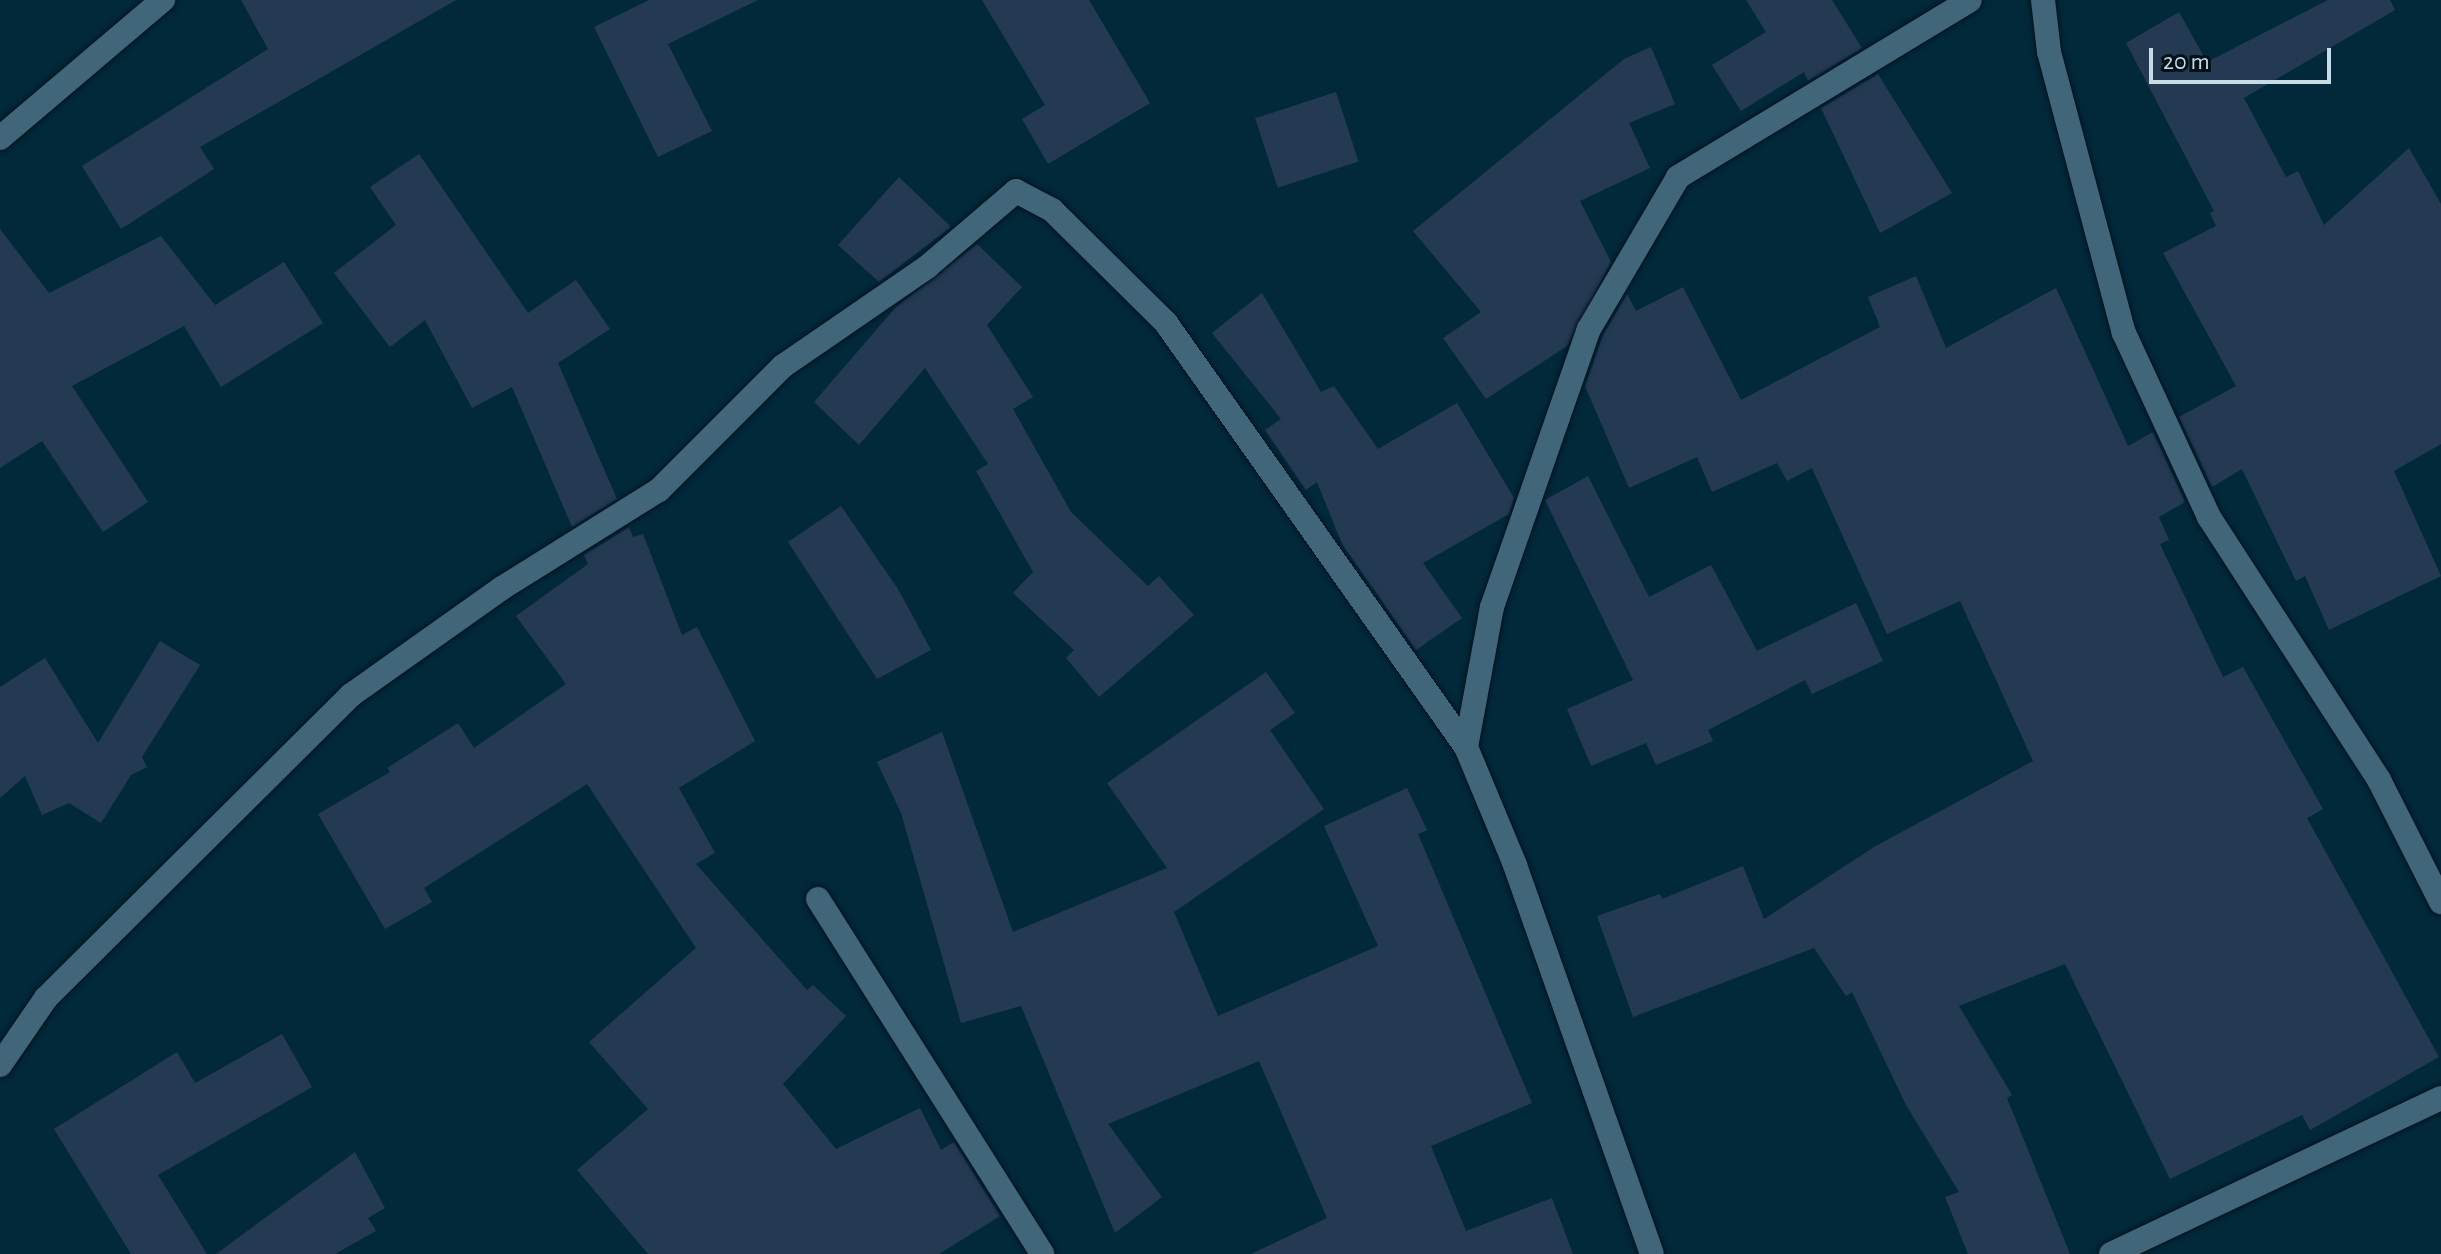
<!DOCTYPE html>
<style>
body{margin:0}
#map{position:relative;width:2441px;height:1254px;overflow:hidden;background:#02293a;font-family:"Alegreya Sans",sans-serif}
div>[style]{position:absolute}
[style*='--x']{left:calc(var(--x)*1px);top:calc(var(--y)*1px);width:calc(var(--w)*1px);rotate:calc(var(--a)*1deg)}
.building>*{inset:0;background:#243a53;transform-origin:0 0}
.roads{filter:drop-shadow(0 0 2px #00111d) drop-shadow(0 0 2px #00111d)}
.minor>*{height:24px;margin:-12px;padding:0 12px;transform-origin:12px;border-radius:12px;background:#416679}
span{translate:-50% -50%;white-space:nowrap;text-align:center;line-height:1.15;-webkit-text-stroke:6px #031018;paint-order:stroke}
.scale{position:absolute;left:2149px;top:48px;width:182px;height:36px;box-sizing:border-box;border:4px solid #c7dbe5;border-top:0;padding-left:10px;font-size:24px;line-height:28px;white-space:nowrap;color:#c7dbe5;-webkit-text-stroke:6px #031018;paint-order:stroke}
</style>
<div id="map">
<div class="building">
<i style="clip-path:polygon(241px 0,456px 0,200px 147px,214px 169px,121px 229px,82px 166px,268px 49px)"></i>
<i style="clip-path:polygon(649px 0,758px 0,668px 44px,712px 131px,658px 157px,594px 27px)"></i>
<i style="clip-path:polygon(982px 0,1089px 0,1150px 103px,1048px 164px,1022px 119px,1045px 105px)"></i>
<i style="clip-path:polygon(1746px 0,1832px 0,1862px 48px,1808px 81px,1804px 72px,1741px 111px,1712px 65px,1766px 32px)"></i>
<i style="clip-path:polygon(2328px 0,2390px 0,2395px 10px,2244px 98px,2286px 177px,2298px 171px,2324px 225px,2409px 148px,2441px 204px,2441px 444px,2394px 471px,2441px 576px,2329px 630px,2305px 576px,2296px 581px,2242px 469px,2212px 487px,2179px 417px,2236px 386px,2163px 253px,2216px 226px,2210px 213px,2214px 211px,2126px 43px,2179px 12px,2207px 62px)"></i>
<i style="clip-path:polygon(1651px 47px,1675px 104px,1629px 123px,1650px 168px,1580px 201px,1611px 262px,1567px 346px,1486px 399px,1443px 338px,1481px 312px,1413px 231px,1624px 59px)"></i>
<i style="clip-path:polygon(1878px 74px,1952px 193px,1880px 233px,1821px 108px)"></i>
<i style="left:1336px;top:92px;width:73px;height:85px;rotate:72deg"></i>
<i style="clip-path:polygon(419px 154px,528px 313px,576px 280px,610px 329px,558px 363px,617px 499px,572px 527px,512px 387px,472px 408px,425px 320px,390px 347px,334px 273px,396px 225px,370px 187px)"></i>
<i style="clip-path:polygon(899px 177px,951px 227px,879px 282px,838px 245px)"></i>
<i style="clip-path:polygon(0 229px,49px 293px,161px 236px,215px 305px,284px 262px,323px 323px,221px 387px,184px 326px,72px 386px,148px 502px,103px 532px,42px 441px,0 468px)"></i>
<i style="clip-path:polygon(977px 244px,1022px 287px,987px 325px,1033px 397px,1013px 409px,1071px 512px,1148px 586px,1159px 576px,1194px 615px,1099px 697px,1066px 658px,1074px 650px,1013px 593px,1033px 572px,976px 471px,988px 464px,925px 368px,859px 445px,814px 402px,896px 307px)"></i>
<i style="clip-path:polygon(1916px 276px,1946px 348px,2056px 288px,2128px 446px,2153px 432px,2185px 502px,2159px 517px,2169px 540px,2160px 544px,2223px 677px,2243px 667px,2323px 809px,2307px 818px,2439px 1057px,2310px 1130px,2302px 1115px,2170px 1179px,2065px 964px,1959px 1006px,2012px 1095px,2007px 1098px,2070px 1254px,1968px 1254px,1945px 1197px,1959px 1192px,1906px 1105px,1852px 992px,1846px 996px,1814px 948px,1633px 1017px,1597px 916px,1660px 894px,1662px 899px,1743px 866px,1764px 919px,1874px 847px,2033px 761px,1960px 601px,1887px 634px,1812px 468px,1787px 481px,1777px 463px,1712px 492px,1697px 457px,1629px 488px,1585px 386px,1603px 335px,1627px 294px,1636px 311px,1683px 287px,1741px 400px,1880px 327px,1868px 297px)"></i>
<i style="clip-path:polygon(1262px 293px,1321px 392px,1334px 386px,1378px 449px,1457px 403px,1514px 498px,1509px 514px,1423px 563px,1462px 618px,1416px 650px,1342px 544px,1317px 482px,1306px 490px,1265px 430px,1281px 419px,1212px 333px)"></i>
<i style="clip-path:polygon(1588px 476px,1649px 597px,1711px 565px,1757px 651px,1856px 603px,1883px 661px,1812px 694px,1805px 680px,1708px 730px,1713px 741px,1656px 765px,1646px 743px,1591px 766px,1567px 709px,1633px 680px,1545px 500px)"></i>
<i style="clip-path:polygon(841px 506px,898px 589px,931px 650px,877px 679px,788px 542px)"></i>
<i style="clip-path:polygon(629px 527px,633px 537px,643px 534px,682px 635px,697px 627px,755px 741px,679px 788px,715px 853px,696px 864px,807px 990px,813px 985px,846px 1016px,783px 1084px,836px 1149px,920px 1108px,941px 1150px,954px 1142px,1000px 1216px,939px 1254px,648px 1254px,577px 1170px,648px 1109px,589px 1042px,696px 948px,587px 784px,424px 888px,432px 902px,385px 929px,318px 814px,390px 772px,387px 768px,458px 723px,474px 748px,566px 684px,516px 616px,588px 564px,584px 555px)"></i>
<i style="clip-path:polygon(160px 641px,200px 665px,142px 757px,147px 767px,131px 775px,101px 823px,69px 803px,42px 815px,25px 776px,0 798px,0 687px,45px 658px,98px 743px)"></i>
<i style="clip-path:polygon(1266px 672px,1295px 713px,1270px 730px,1324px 809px,1174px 912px,1218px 1016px,1378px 946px,1324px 826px,1407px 788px,1427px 830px,1418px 834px,1532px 1103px,1431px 1146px,1466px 1231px,1552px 1198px,1573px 1254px,1251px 1254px,1327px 1218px,1259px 1061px,1108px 1124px,1162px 1197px,1115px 1233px,1021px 1006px,961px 1023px,901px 813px,877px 762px,942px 732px,1013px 932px,1167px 868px,1107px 783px)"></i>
<i style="clip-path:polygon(282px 1034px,312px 1087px,158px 1175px,207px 1254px,131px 1254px,54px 1129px,177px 1052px,195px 1083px)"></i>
<i style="clip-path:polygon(355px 1152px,385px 1208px,368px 1218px,376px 1231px,335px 1254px,216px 1254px)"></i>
</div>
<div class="roads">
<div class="minor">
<i style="--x:2043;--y:0;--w:52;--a:83.4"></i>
<i style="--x:2049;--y:52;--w:291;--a:75.1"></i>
<i style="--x:2124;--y:333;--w:203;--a:65.2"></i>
<i style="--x:2209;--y:517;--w:313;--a:57.1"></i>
<i style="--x:2379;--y:780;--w:137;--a:63.1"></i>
<i style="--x:0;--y:138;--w:214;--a:-40.3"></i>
<i style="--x:1466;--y:747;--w:142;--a:-79.5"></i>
<i style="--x:1492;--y:607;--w:294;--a:-70.8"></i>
<i style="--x:1589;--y:329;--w:176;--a:-59.6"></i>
<i style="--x:1678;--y:177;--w:341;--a:-31.2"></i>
<i style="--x:818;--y:899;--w:420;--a:57.7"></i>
<i style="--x:0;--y:1065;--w:81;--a:-55.5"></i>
<i style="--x:46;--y:998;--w:430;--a:-44.8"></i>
<i style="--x:351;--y:695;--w:185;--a:-35.3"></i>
<i style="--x:502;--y:588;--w:185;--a:-32"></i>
<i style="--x:659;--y:490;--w:175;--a:-45"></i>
<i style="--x:783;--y:366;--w:175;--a:-34.5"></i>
<i style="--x:927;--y:267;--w:117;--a:-40.5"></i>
<i style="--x:1016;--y:191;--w:41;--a:27.8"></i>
<i style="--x:1052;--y:210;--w:161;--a:44.7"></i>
<i style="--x:1166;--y:323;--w:519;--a:54.72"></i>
<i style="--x:1466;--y:747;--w:128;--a:67.4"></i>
<i style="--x:1515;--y:865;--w:412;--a:70.6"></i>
<i style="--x:2111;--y:1254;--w:365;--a:-25.3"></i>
</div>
</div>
<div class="scale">20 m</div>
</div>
